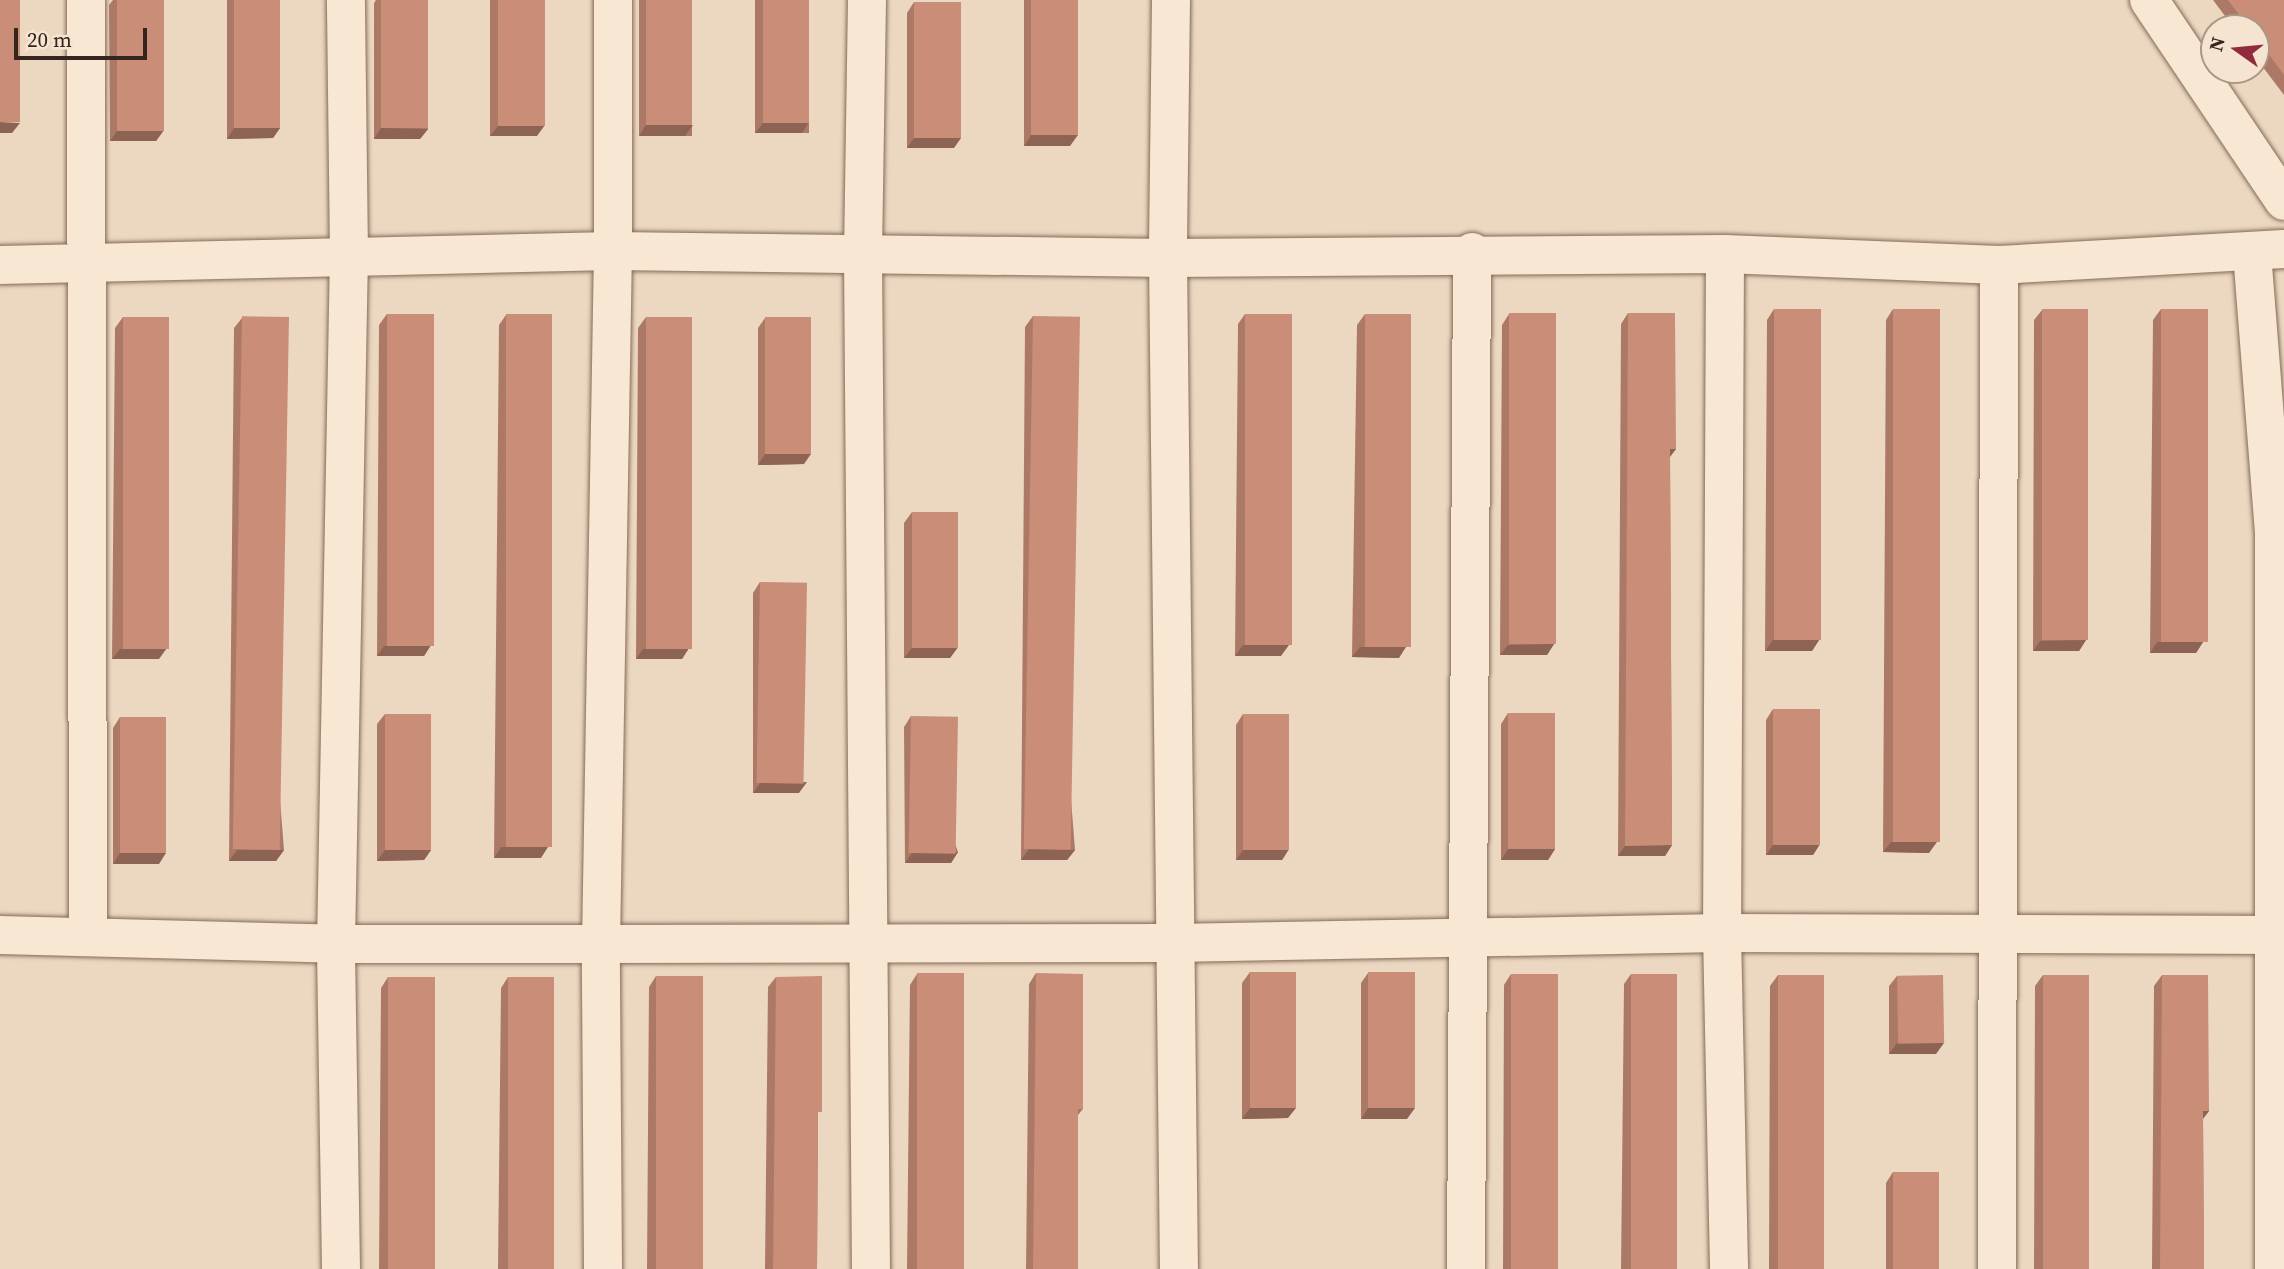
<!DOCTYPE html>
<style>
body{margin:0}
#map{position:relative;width:2284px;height:1269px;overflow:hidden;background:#ecd8c1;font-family:"Source Serif 4",serif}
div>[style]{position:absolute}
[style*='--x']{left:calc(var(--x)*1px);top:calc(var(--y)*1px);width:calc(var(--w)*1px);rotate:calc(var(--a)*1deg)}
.roads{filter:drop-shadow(0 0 2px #856a59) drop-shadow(0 0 2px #856a59)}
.minor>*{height:38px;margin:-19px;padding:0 19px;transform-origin:19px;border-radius:19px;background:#f7e7d3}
.wall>*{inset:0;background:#ad7967;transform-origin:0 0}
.shaded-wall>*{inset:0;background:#8d6354}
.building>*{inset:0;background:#c98d78;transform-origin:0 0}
span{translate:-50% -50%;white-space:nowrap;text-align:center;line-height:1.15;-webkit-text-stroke:6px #f4e4d0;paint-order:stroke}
.north{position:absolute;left:2200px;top:14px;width:70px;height:70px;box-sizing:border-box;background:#f4e4d0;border:2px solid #a89888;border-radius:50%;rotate:285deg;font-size:19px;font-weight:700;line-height:28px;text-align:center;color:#35251d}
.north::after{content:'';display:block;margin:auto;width:24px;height:32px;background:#922b3c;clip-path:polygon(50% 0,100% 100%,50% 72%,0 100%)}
.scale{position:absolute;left:14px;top:28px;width:133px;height:32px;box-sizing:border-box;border:4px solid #35251d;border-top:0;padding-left:9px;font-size:21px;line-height:24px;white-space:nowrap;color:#35251d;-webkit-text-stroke:5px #f4e4d0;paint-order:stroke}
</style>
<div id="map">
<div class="roads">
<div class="minor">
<i style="--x:86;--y:0;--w:936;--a:89.88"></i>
<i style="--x:867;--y:0;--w:256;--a:90.9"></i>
<i style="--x:863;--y:256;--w:1013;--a:89.55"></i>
<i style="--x:1171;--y:0;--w:258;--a:90.7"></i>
<i style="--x:1168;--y:258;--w:1011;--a:89.38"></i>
<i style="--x:2149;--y:0;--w:242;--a:56.1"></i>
<i style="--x:2252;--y:253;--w:280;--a:85.5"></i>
<i style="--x:2274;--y:532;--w:737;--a:90"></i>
<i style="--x:1725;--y:254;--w:679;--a:90.25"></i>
<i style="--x:1722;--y:933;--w:336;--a:88.8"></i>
<i style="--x:0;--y:265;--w:613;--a:-1.31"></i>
<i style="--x:613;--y:251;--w:555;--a:0.72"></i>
<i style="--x:1168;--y:258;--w:557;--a:-0.41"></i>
<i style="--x:1725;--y:254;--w:274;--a:2.3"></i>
<i style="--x:1999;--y:265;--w:285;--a:-3.2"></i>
<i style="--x:0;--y:935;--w:336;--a:1.5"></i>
<i style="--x:336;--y:944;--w:265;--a:0"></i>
<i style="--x:601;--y:944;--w:572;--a:-0.1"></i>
<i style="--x:1173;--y:943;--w:549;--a:-1.04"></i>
<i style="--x:1722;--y:933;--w:562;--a:0.2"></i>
<i style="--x:341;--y:1269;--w:325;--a:-90.9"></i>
<i style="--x:336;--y:944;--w:690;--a:-88.92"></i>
<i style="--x:349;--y:254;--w:254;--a:-90.7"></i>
<i style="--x:603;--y:1269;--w:325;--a:-90.4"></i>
<i style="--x:601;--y:944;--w:693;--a:-89.01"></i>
<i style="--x:613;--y:251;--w:251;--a:-90"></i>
<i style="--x:1466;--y:1269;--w:1017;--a:-89.66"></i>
<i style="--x:1997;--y:1269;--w:1004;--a:-89.89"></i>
</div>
</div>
<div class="wall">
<i style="clip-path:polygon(113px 0,164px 0,164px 130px,156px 141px,110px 141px,109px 5px)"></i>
<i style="clip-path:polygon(227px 0,280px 0,280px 128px,273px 138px,227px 139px)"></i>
<i style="clip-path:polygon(376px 0,428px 0,428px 129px,420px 139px,374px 139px,374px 3px)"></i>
<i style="clip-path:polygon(490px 0,545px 0,537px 136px,490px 136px)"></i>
<i style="left:639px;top:0;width:53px;height:136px"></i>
<i style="left:755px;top:0;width:54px;height:133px"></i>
<i style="clip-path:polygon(1024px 0,1078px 0,1070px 146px,1024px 146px)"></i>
<i style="clip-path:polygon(2213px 0,2284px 0,2284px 95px,2256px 58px,2256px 28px,2234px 28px)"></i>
<i style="clip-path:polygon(914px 2px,954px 148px,907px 148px,907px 13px)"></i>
<i style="clip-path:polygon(1774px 309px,1819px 640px,1812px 651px,1765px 651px,1767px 320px)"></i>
<i style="clip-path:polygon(1893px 309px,1929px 853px,1883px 852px,1886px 320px)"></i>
<i style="clip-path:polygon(2161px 309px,2203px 642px,2196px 653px,2150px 653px,2153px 320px)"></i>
<i style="clip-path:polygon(2042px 310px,2086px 640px,2079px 651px,2033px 651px,2034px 320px)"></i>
<i style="clip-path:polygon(1628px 313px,1676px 449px,1670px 457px,1672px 845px,1665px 856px,1618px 856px,1621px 324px)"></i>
<i style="clip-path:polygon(387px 314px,431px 645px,424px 656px,377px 656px,379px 325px)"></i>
<i style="clip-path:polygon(1245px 314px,1281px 656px,1235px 656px,1238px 324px)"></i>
<i style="clip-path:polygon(1365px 314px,1399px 658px,1352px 657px,1357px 325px)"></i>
<i style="clip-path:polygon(1509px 314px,1554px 644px,1547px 655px,1500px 655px,1502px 325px)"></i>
<i style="clip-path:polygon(506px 315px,541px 858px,494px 858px,499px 325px)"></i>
<i style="clip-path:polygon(1033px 316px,1075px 850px,1067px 860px,1021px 860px,1025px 327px)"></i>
<i style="clip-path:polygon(123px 317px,159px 659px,112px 659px,115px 328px)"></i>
<i style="clip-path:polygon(646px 317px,689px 648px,682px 659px,636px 659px,638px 328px)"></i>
<i style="clip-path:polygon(242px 318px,284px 850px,276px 861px,229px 861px,234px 328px)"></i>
<i style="clip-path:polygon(765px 318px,804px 464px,758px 465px,758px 328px)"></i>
<i style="clip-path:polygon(912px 512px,958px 647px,950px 658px,904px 658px,904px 523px)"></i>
<i style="clip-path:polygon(760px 582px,799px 793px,753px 793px,753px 593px)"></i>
<i style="clip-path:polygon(1773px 709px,1820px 844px,1813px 855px,1766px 855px,1766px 720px)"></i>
<i style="clip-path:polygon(1508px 713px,1555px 849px,1548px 860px,1501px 860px,1501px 724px)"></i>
<i style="clip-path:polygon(385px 714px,431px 850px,424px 860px,377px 861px,377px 724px)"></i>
<i style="clip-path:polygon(1243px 714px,1289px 849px,1282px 860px,1236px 860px,1236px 725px)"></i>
<i style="clip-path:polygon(911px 716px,958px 852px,951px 863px,905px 863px,904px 727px)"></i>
<i style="clip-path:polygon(120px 717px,159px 864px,113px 864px,113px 728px)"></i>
<i style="clip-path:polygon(1250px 972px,1288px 1118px,1242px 1119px,1242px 983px)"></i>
<i style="clip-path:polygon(1036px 973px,1083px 1109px,1078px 1115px,1078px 1269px,1026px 1269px,1029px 984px)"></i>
<i style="clip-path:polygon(1368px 973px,1407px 1119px,1361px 1119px,1361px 983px)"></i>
<i style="clip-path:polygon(917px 974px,962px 1269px,907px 1269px,910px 985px)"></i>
<i style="clip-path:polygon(1511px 974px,1557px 1269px,1503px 1269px,1504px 985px)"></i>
<i style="clip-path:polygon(1631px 974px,1675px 1269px,1621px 1269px,1624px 984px)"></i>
<i style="clip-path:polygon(1778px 975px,1822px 1269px,1769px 1269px,1770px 986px)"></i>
<i style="clip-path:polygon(2043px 975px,2088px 1269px,2034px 1269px,2035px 986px)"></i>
<i style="clip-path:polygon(2162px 975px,2209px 1111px,2203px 1119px,2204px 1269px,2152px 1269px,2154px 986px)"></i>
<i style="clip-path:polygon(656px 976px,701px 1269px,647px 1269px,649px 987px)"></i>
<i style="clip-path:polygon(1897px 976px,1936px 1054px,1889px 1054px,1889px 986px)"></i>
<i style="clip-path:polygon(388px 977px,433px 1269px,379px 1269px,381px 988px)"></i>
<i style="clip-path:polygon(508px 977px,551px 1269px,498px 1269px,501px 988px)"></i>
<i style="clip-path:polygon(776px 977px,818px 1118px,817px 1269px,765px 1269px,768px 987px)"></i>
<i style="clip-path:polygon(1893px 1172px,1939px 1269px,1886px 1269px,1886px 1183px)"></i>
</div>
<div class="shaded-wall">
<i style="clip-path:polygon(0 122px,20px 123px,12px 133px,0 133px)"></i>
<i style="clip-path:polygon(809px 122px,802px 133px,755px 133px,763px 123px)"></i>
<i style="clip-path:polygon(545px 125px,537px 136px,490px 136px,498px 126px)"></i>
<i style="clip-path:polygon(646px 125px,693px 125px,685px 136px,639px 136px)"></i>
<i style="clip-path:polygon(234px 128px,280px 128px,273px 138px,227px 139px)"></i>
<i style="clip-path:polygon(381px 128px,428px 129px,420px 139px,374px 139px)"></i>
<i style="clip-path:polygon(164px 130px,156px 141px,110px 141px,117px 131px)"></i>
<i style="clip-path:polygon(1031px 135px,1078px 135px,1070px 146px,1024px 146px)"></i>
<i style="clip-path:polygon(914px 138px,961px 138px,954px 148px,907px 148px)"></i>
<i style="clip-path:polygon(1670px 449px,1676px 449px,1668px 459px)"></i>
<i style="clip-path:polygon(765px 454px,811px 454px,804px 464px,758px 465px)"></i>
<i style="clip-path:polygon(1773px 640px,1819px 640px,1812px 651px,1765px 651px)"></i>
<i style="clip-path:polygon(2086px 640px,2079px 651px,2033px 651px,2040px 641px)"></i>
<i style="clip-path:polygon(2157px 642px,2203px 642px,2196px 653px,2150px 653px)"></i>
<i style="clip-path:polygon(1554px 644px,1547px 655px,1500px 655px,1508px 645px)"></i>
<i style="clip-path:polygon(431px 645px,424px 656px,377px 656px,384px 646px)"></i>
<i style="clip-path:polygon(1243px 645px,1289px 645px,1281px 656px,1235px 656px)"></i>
<i style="clip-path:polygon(958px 647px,950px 658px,904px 658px,912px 648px)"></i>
<i style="clip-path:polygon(1360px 647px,1406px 647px,1399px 658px,1352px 657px)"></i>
<i style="clip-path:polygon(167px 648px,159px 659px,112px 659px,120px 649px)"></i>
<i style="clip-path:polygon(689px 648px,682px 659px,636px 659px,643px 649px)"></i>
<i style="clip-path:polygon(807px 782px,799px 793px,753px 793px,760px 783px)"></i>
<i style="clip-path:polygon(1891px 842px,1937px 842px,1929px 853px,1883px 852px)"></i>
<i style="clip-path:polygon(1820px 844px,1813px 855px,1766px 855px,1773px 845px)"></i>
<i style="clip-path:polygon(1672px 845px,1665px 856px,1618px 856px,1625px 846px)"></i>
<i style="clip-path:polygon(501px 847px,548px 847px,541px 858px,494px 858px)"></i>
<i style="clip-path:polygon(1029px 849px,1075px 850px,1067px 860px,1021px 860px)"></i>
<i style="clip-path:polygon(1289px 849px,1282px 860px,1236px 860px,1243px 850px)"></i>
<i style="clip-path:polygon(1508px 849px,1555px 849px,1548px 860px,1501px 860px)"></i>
<i style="clip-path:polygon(237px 850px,284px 850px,276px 861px,229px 861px)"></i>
<i style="clip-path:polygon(385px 850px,431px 850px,424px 860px,377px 861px)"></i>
<i style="clip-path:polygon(958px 852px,951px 863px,905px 863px,912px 853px)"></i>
<i style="clip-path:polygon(120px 853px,166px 853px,159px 864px,113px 864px)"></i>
<i style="clip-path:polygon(1897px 1043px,1944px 1043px,1936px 1054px,1889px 1054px)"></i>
<i style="clip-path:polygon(1250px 1108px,1296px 1108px,1288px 1118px,1242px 1119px)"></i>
<i style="clip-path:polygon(1368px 1108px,1415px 1108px,1407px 1119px,1361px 1119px)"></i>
<i style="clip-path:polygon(2203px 1111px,2209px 1111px,2201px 1121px)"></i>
</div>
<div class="building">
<i style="left:0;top:0;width:20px;height:122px"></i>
<i style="left:117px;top:0;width:47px;height:131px"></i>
<i style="left:234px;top:0;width:46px;height:128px"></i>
<i style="left:381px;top:0;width:47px;height:128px"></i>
<i style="left:498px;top:0;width:47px;height:126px"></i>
<i style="left:646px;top:0;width:46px;height:125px"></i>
<i style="left:763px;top:0;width:46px;height:123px"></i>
<i style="left:1031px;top:0;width:47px;height:135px"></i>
<i style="clip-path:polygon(2228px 0,2284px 0,2284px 75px,2256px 37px,2256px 28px,2249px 28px)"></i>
<i style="left:914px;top:2px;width:47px;height:136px"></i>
<i style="left:1774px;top:309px;width:47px;height:331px"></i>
<i style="left:1893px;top:309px;width:47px;height:533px"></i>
<i style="left:2088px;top:309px;width:331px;height:46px;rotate:90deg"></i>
<i style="left:2161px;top:309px;width:47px;height:333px"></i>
<i style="left:1556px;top:313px;width:331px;height:47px;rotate:90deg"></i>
<i style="clip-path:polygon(1628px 313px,1675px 313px,1676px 449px,1670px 449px,1672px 845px,1625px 846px)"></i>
<i style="left:387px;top:314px;width:47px;height:332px"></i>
<i style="left:552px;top:314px;width:533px;height:46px;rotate:90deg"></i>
<i style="left:1245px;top:314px;width:47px;height:331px"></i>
<i style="left:1365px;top:314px;width:46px;height:333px"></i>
<i style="left:1033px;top:316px;width:47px;height:533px;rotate:1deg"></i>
<i style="left:123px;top:317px;width:46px;height:332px"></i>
<i style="left:289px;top:317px;width:533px;height:47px;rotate:91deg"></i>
<i style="left:646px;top:317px;width:46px;height:332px"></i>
<i style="left:811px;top:317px;width:137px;height:46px;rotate:90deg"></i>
<i style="left:912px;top:512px;width:46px;height:136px"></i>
<i style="left:760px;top:582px;width:47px;height:201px;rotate:1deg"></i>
<i style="left:1773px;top:709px;width:47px;height:136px"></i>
<i style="left:1508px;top:713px;width:47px;height:136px"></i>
<i style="left:385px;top:714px;width:46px;height:136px"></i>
<i style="left:1243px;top:714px;width:46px;height:136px"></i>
<i style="left:911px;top:716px;width:47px;height:137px;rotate:1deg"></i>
<i style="left:120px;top:717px;width:46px;height:136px"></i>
<i style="left:1250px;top:972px;width:46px;height:136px"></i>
<i style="left:1415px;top:972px;width:136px;height:47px;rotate:90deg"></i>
<i style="left:964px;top:973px;width:296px;height:47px;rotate:90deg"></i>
<i style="clip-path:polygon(1036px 973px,1083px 974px,1083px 1109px,1078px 1109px,1078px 1269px,1033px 1269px)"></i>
<i style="left:1511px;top:974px;width:47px;height:295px"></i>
<i style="left:1631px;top:974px;width:46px;height:295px"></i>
<i style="left:1778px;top:975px;width:46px;height:294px"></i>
<i style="left:1943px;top:975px;width:68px;height:46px;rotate:89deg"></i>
<i style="left:2043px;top:975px;width:46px;height:294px"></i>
<i style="clip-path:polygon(2162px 975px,2208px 975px,2209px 1111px,2203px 1111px,2204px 1269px,2160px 1269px)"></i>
<i style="left:656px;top:976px;width:47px;height:293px"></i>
<i style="clip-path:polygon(822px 976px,822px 1112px,818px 1112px,817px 1269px,773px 1269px,776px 977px)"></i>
<i style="left:388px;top:977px;width:47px;height:292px"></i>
<i style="left:508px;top:977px;width:46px;height:292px"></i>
<i style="left:1893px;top:1172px;width:46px;height:97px"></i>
</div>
<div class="north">N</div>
<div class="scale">20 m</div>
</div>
